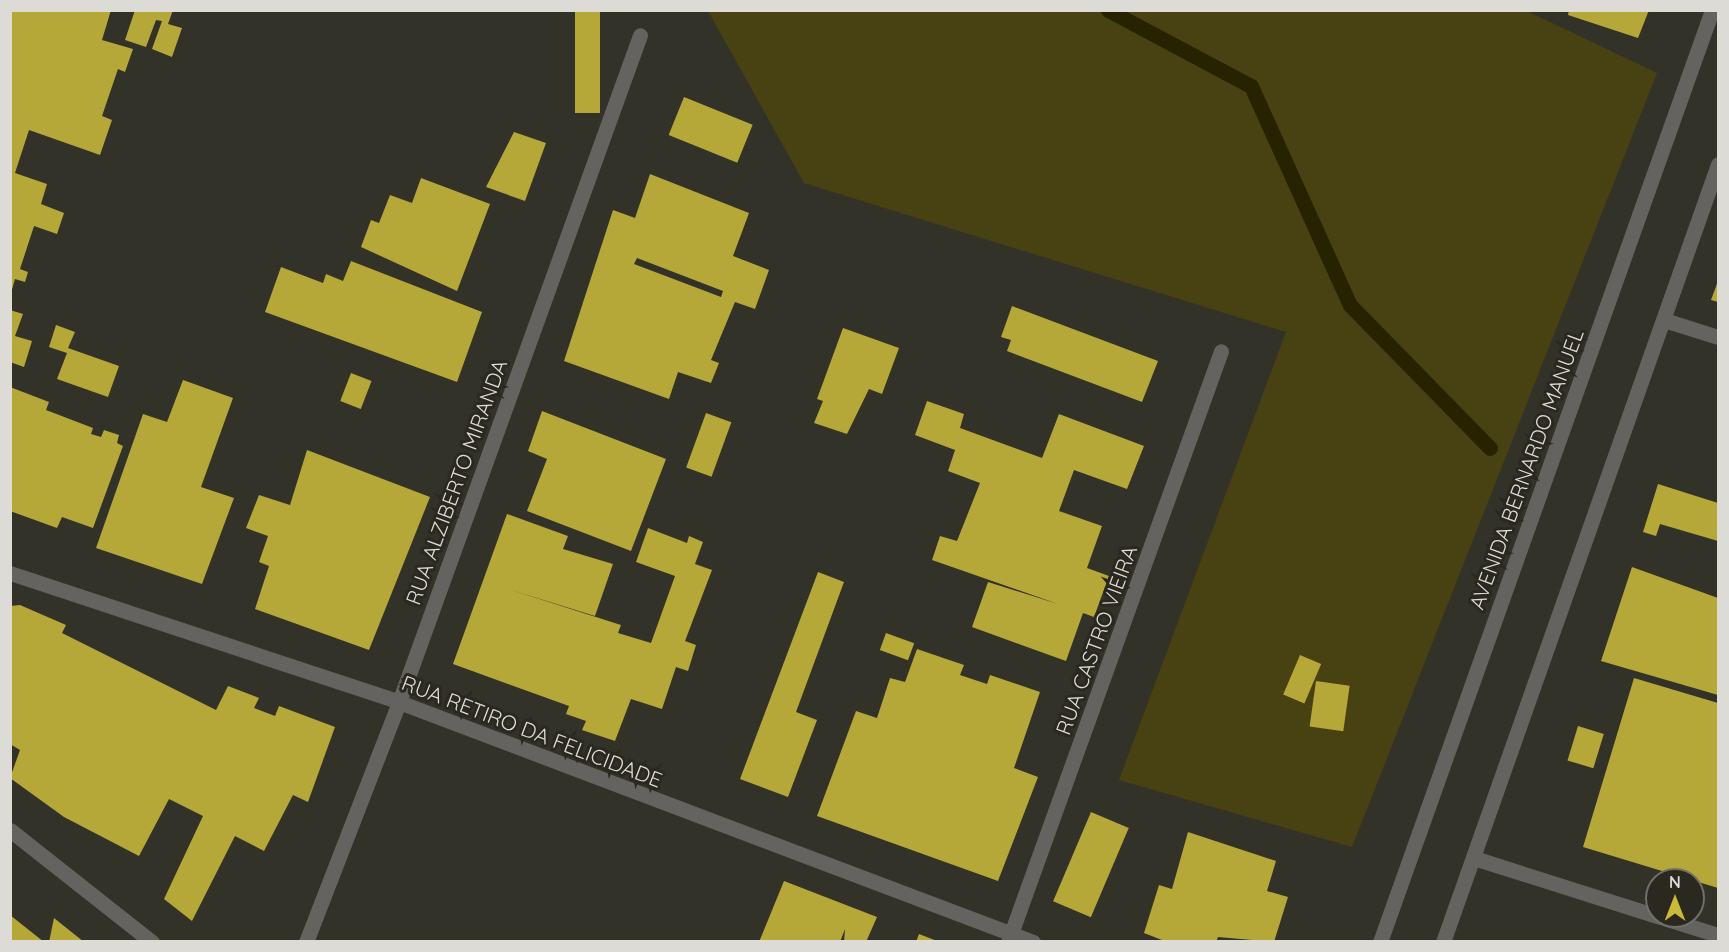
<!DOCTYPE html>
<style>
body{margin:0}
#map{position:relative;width:1729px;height:952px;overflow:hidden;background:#333229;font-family:Quicksand,sans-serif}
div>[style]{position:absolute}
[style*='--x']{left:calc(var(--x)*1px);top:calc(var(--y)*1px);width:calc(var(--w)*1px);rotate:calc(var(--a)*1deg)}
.green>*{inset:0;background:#484112}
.stream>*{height:15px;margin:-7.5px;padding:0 7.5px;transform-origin:7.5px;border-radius:7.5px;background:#272200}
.building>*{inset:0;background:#b6a739;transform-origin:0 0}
.minor>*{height:15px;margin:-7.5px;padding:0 7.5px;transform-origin:7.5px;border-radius:7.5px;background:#64635f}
span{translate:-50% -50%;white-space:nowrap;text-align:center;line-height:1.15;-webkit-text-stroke:6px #2a281f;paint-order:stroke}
.street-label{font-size:21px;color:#dcdbd5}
.frame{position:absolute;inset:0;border:12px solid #dcdbd5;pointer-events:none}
.north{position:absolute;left:1645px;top:868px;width:60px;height:60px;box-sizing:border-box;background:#2a281f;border:2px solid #717068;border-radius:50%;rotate:0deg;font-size:16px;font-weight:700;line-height:24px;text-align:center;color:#dcdbd5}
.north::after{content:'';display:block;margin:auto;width:21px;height:27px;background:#cbba39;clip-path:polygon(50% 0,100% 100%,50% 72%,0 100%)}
</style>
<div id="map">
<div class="green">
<i style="clip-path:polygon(708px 11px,1527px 11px,1657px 73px,1352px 847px,1119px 780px,1286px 332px,804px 183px)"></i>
</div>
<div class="stream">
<i style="--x:1108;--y:10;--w:162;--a:28"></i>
<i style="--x:1251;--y:86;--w:240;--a:65.7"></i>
<i style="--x:1350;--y:305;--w:200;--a:45.6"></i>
</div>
<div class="building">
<i style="clip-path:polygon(10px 10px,111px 10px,102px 40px,133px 49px,125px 72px,118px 69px,102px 116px,112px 120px,100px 155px,29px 130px,15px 173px,47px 184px,41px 204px,64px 213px,57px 234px,34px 226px,20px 269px,28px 272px,25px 282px,15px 279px,11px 293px)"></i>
<i style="clip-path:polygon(135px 10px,173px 10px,168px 24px,182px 28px,172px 57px,152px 49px,162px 21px,156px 20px,146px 47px,125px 40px)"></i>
<i style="left:575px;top:10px;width:25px;height:103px"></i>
<i style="clip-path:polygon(1569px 10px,1649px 10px,1638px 38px,1568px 15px)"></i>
<i style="left:684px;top:97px;width:74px;height:41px;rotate:22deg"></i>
<i style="clip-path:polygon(514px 132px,546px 143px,525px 201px,486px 187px)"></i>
<i style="clip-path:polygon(evenodd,650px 174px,749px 213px,733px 256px,769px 270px,755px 309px,735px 302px,711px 360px,719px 363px,711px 383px,678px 372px,669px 399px,564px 361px,613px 210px,635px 218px,650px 174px,637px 258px,723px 291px,721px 297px,634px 264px,637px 258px)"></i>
<i style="clip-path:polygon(421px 178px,490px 204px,457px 291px,361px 247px,371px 220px,379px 223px,390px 195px,412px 203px)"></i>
<i style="clip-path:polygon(351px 261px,482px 312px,457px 382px,265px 312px,281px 267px,323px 283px,326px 274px,343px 281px)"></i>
<i style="clip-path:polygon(1718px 281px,1718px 302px,1711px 300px)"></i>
<i style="clip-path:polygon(1012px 306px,1158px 361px,1142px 402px,1007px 351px,1011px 340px,1001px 337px)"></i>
<i style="clip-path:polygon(10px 310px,23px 314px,15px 336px,32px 341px,24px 367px,10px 362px)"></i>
<i style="clip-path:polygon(56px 325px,75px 332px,68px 348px,119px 366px,108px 397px,57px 379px,67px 353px,49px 347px)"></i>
<i style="clip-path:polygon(843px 328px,899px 348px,882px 394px,869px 389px,847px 434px,814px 423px,823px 401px,817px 399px)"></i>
<i style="left:351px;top:373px;width:22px;height:30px;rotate:21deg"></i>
<i style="clip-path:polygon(183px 380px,233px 398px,201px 487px,234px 498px,202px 584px,96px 548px,143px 414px,167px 422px)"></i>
<i style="clip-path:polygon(10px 387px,49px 402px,46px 410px,93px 428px,91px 434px,101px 437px,104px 430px,119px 435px,117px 443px,123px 446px,93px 528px,62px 517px,57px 528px,10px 511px)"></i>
<i style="clip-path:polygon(927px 401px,964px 414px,960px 428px,1042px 458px,1059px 414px,1144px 446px,1127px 489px,1074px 470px,1059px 511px,1102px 526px,1087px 568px,1109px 576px,1094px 617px,1083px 613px,1066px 661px,972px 627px,988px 582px,1058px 604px,932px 560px,940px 536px,957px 541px,980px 483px,948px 471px,955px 450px,915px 435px)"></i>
<i style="clip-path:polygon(542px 411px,666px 459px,631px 551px,527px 511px,547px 459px,528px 451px)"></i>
<i style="left:706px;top:413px;width:27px;height:58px;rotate:20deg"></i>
<i style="clip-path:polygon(307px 450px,430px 497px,369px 650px,255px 609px,269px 566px,259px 562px,268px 536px,246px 528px,259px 495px,290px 505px)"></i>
<i style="clip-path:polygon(1658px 484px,1718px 503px,1718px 541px,1660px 524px,1656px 536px,1643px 532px)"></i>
<i style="clip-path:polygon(507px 514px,568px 536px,563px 549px,613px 564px,595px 616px,505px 588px,621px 625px,618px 633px,651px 643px,675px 576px,636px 562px,648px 528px,687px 543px,689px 536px,703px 542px,695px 564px,712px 570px,685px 641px,696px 645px,688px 671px,676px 667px,662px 709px,631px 699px,615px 741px,582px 730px,586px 721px,566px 714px,569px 706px,453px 664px)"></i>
<i style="clip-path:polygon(1632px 567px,1718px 598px,1718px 695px,1601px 661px)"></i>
<i style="clip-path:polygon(818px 572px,844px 582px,796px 712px,817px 720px,788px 797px,740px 779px)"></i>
<i style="clip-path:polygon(20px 605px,66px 625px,62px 633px,216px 710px,228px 686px,259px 698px,254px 708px,275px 716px,279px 706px,335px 727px,308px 802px,293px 795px,264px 851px,235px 836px,192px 921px,164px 899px,203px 816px,169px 799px,139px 856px,64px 817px,10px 778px,20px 750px,10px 744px,10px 606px)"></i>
<i style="left:886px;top:633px;width:30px;height:18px;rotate:20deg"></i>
<i style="clip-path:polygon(917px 649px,964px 665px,960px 675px,987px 684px,990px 675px,1040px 692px,1014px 768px,1038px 777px,998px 881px,817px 816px,856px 711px,877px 718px,890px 678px,905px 682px)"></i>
<i style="left:1300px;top:655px;width:23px;height:43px;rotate:23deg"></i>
<i style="clip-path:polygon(1634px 678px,1718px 703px,1718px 888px,1583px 847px)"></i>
<i style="left:1316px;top:681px;width:34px;height:46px;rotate:8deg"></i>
<i style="left:1578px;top:726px;width:27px;height:36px;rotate:17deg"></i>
<i style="left:1091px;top:812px;width:41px;height:97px;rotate:23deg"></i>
<i style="clip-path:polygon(1188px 832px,1276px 861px,1267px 891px,1288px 897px,1274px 942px,1218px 937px,1216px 942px,1167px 942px,1144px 933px,1159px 885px,1172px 889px)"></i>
<i style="clip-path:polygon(784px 881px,877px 917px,866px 942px,844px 942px,845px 929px,840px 942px,759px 942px)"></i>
<i style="clip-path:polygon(10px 915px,44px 942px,10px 942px)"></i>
<i style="clip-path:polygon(54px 918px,84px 942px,49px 942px)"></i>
<i style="clip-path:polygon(919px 934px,937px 941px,937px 942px,916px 942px)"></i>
</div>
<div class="minor">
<i style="--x:1664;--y:320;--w:57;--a:17.5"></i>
<i style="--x:10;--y:573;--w:410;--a:18.3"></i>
<i style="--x:399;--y:702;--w:678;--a:20.73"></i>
<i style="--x:10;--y:830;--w:181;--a:38.3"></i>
<i style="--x:1477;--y:859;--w:189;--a:17.6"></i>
<i style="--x:1658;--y:916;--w:63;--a:17.6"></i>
<i style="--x:306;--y:942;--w:257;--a:-68.8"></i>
<i style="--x:399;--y:702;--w:709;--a:-70.13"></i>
<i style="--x:1008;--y:942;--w:628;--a:-70.18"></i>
<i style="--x:1380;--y:942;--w:989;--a:-70.39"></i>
<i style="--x:1443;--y:942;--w:825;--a:-70.53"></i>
</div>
<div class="street-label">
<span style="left:1526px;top:469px;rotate:-70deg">AVENIDA BERNARDO MANUEL</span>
<span style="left:456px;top:482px;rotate:-70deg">RUA ALZIBERTO MIRANDA</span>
<span style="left:1096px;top:640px;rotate:-70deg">RUA CASTRO VIEIRA</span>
<span style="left:532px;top:731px;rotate:21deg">RUA RETIRO DA FELICIDADE</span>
</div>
<div class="frame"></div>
<div class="north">N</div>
</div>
